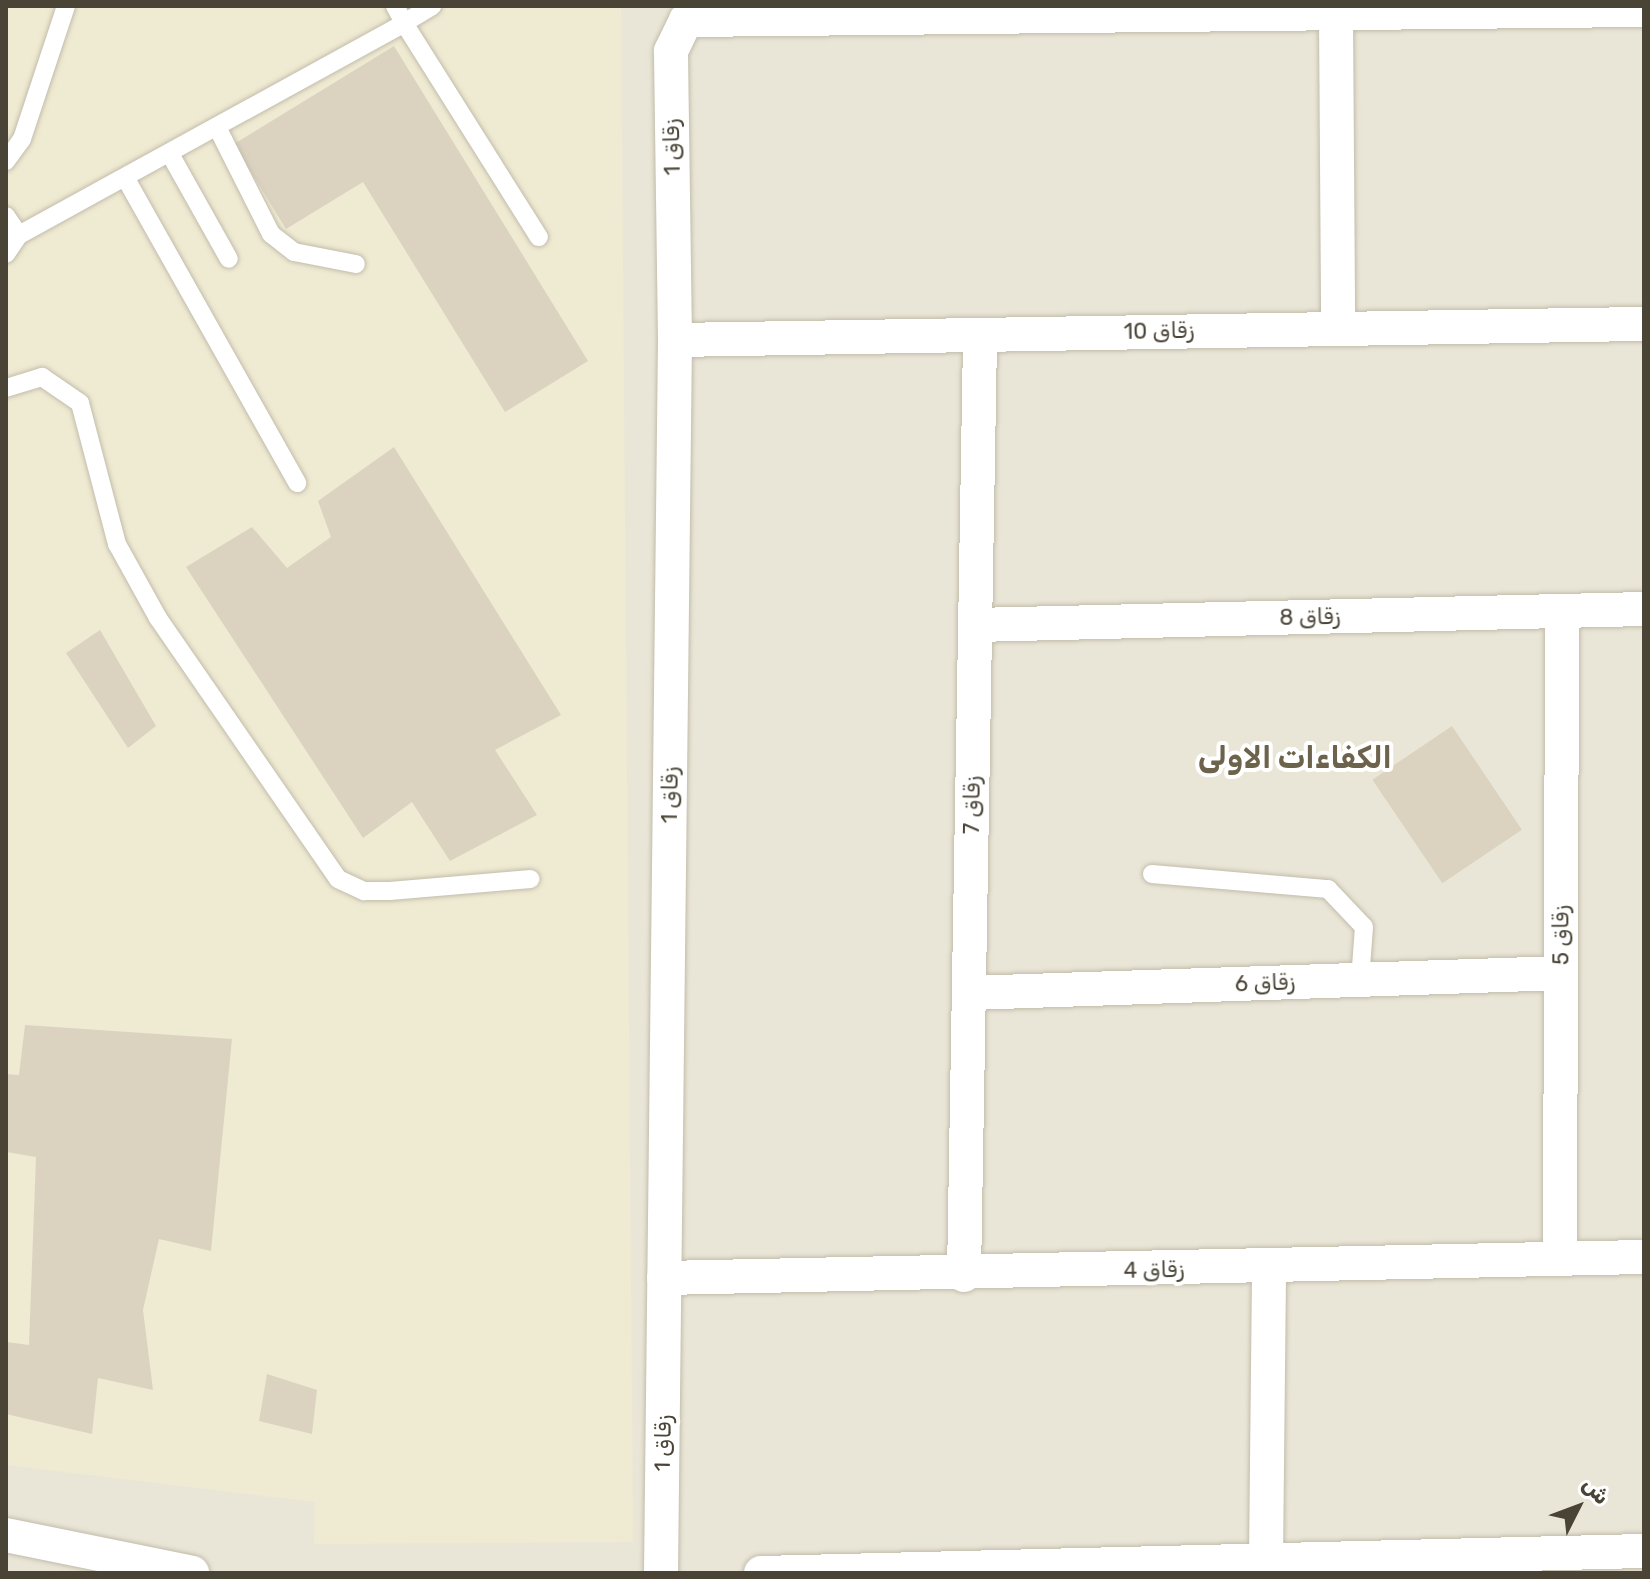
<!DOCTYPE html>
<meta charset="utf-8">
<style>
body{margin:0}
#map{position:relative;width:1650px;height:1579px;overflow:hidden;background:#f5f3e9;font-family:Rubik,Cairo,sans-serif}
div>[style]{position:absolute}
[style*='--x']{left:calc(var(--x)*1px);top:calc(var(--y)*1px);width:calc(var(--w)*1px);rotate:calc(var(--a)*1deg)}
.residential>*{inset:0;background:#eae6d7;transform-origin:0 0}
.education>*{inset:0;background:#efead2}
.building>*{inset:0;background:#dbd3c0;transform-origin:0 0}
.roads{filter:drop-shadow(0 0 2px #c2bcab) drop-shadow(0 0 2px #c2bcab)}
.service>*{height:18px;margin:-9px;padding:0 9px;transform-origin:9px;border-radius:9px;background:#fff}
.minor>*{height:34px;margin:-17px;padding:0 17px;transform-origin:17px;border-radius:17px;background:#fff}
span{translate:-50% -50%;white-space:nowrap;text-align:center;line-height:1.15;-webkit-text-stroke:8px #fff;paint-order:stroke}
.street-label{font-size:22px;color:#4a4437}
.district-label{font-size:30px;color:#6d634d;font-weight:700}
.frame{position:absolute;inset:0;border:8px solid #4a4437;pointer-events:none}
.north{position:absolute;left:1538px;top:1467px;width:80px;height:80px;-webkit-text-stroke:6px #fff;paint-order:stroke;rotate:48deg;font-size:22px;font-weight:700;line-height:32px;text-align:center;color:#4a4437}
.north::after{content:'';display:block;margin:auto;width:28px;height:36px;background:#4a4437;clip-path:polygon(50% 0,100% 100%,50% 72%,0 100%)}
</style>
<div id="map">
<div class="residential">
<i style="left:6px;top:6px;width:1638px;height:1567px"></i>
</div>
<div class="education">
<i style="clip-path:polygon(6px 6px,621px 6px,633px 1542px,314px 1544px,315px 1502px,6px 1465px)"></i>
</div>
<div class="building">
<i style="clip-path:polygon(394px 46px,588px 361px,505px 412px,363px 182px,286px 229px,234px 144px)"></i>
<i style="clip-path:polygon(394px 447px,561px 715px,495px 750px,537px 815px,450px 861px,412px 802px,363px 838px,186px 567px,252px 527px,287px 568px,331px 537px,318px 501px)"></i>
<i style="clip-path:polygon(100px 630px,156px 726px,128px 748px,66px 653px)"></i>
<i style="left:1452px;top:726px;width:125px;height:96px;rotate:56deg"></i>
<i style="clip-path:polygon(25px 1025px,232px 1039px,211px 1251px,159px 1239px,143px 1310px,153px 1390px,98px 1378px,92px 1434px,6px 1414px,6px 1342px,29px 1345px,36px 1157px,6px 1152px,6px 1074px,19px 1075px)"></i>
<i style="clip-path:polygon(267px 1374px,317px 1390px,312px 1434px,259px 1421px)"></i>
</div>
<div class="roads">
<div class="service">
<i style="--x:395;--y:6;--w:19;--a:62"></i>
<i style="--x:404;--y:23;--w:33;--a:-31"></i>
<i style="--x:217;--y:127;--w:120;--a:63.2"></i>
<i style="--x:271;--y:234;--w:29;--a:38"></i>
<i style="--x:294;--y:252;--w:63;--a:11"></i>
<i style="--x:170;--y:154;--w:120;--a:60.7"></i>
<i style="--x:6;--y:161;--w:27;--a:-54"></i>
<i style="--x:22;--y:139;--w:140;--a:-71.7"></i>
<i style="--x:126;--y:179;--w:349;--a:60.6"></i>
<i style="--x:6;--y:216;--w:23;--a:56"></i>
<i style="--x:6;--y:254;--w:23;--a:-56"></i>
<i style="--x:19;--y:235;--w:440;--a:-28.8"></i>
<i style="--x:404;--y:23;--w:253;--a:57.8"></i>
<i style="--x:6;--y:388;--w:38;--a:-17"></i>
<i style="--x:42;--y:377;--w:46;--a:34.4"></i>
<i style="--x:80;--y:403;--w:146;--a:75.3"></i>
<i style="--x:117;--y:544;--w:85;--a:61"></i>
<i style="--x:158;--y:618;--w:317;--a:55.4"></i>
<i style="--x:338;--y:879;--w:29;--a:25"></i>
<i style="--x:364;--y:891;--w:26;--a:0"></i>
<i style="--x:390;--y:891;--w:141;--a:-4.9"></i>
<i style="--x:1152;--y:874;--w:177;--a:4.9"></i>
<i style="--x:1328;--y:889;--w:52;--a:46.5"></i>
<i style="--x:1364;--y:927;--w:53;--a:94.3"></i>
</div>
<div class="minor">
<i style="--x:1336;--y:16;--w:311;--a:89.6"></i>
<i style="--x:675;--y:340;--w:969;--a:-0.95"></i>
<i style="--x:975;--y:625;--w:669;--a:-1.37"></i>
<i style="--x:969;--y:993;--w:592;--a:-1.93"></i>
<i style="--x:1560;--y:1259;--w:648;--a:-89.82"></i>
<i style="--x:964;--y:1275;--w:939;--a:-89.02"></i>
<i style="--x:664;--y:1278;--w:980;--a:-1.23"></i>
<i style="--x:6;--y:1535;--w:190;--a:11.5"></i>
<i style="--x:1266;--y:1560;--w:293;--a:-89.4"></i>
<i style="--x:661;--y:1573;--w:1233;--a:-89.35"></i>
<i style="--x:675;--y:340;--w:289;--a:-90.8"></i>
<i style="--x:671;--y:51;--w:34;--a:-64"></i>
<i style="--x:686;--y:20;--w:958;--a:-0.6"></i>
<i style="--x:761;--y:1573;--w:883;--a:-1.43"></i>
</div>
</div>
<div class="street-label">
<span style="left:672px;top:147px;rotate:-91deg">زقاق 1</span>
<span style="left:1159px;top:331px;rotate:-1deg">زقاق 10</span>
<span style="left:1310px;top:617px;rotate:-1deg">زقاق 8</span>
<span style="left:670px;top:795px;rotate:-89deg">زقاق 1</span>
<span style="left:972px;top:805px;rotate:-89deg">زقاق 7</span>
<span style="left:1561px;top:935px;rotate:-90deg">زقاق 5</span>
<span style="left:1265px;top:983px;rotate:-2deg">زقاق 6</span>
<span style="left:1154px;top:1270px;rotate:-1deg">زقاق 4</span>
<span style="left:663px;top:1443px;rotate:-89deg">زقاق 1</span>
</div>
<div class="district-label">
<span style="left:1295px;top:758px">الكفاءات الاولى</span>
</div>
<div class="frame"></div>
<div class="north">ش</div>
</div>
